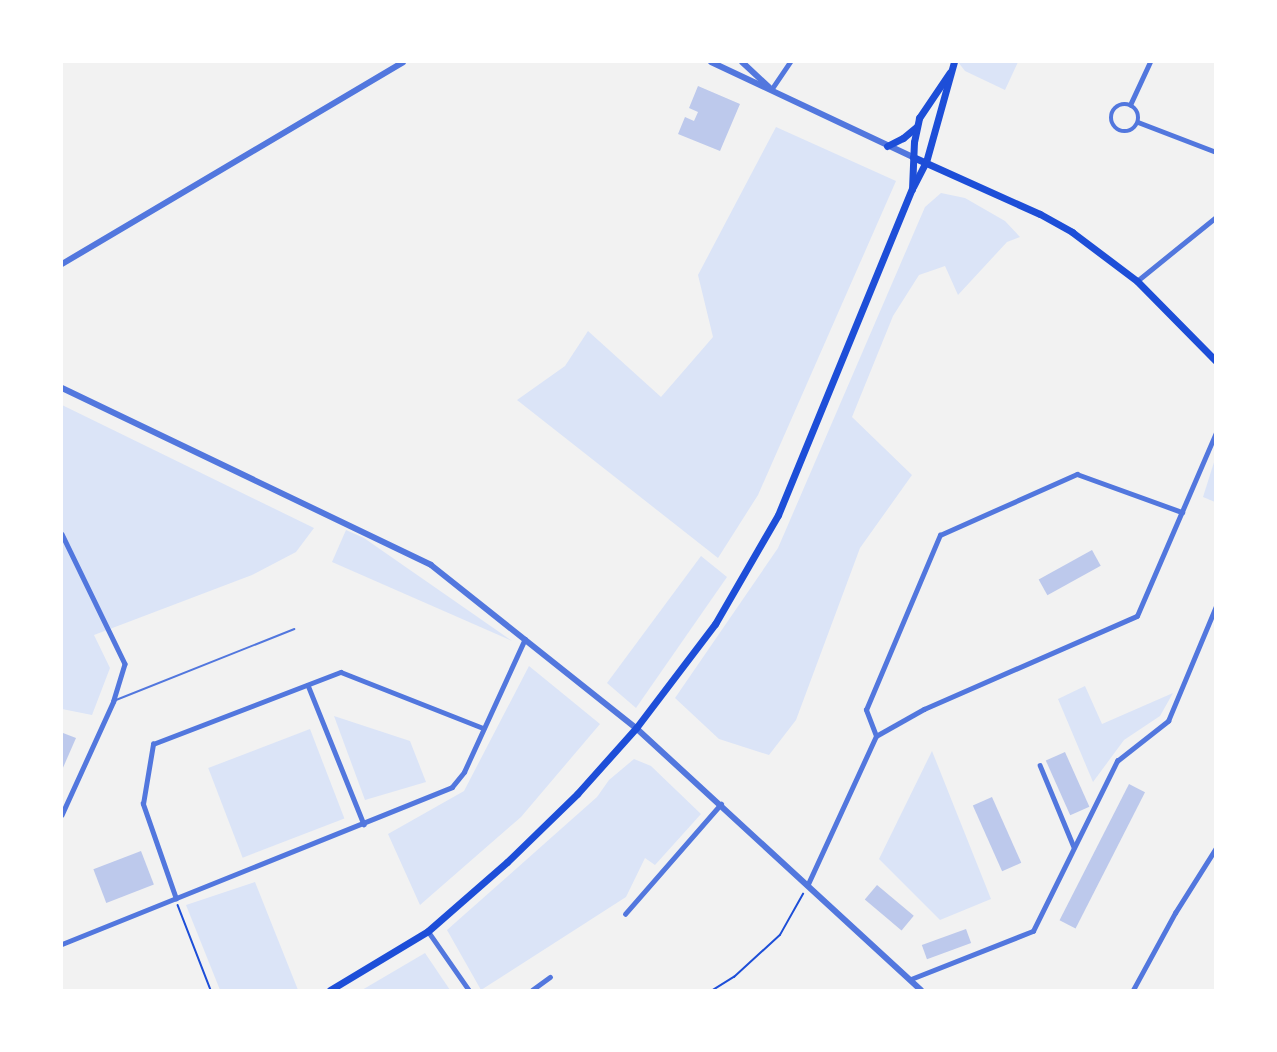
<!DOCTYPE html>
<style>
body{margin:0}
#map{position:relative;width:1277px;height:1052px;overflow:hidden;background:#f2f2f2;font-family:Bitter,serif}
div>[style]{position:absolute}
[style*='--x']{left:calc(var(--x)*1px);top:calc(var(--y)*1px);width:calc(var(--w)*1px);rotate:calc(var(--a)*1deg)}
.green>*{inset:0;background:#dbe4f7;transform-origin:0 0}
.building>*{inset:0;background:#bdc9ec;transform-origin:0 0}
.path>*{height:1.5px;margin:-0.75px;padding:0 0.75px;transform-origin:0.75px;border-radius:0.75px;background:#1d4ed8}
.service>*{height:2px;margin:-1px;padding:0 1px;transform-origin:1px;border-radius:1px;background:#5277de}
.minor>*{height:4.5px;margin:-2.25px;padding:0 2.25px;transform-origin:2.25px;border-radius:2.25px;background:#5277de}
.minor>.ring{margin:-2.25px;padding:0;box-sizing:content-box;background:none;border:4.5px solid #5277de;border-radius:50%}
.tertiary>*{height:6px;margin:-3px;padding:0 3px;transform-origin:3px;border-radius:3px;background:#5277de}
.secondary>*{height:7px;margin:-3.5px;padding:0 3.5px;transform-origin:3.5px;border-radius:3.5px;background:#1d4ed8}
span{translate:-50% -50%;white-space:nowrap;text-align:center;line-height:1.15;-webkit-text-stroke:4.5px #fff;paint-order:stroke}
.frame{position:absolute;inset:0;border:63px solid #fff;pointer-events:none}
</style>
<div id="map">
<div class="green">
<i style="clip-path:polygon(958px 62px,1018px 62px,1005px 90px,965px 71px)"></i>
<i style="clip-path:polygon(776px 127px,896px 181px,758px 495px,718px 558px,517px 400px,565px 366px,588px 331px,661px 397px,713px 337px,698px 275px)"></i>
<i style="clip-path:polygon(941px 193px,965px 198px,1005px 221px,1020px 237px,1007px 242px,958px 295px,945px 266px,919px 275px,893px 316px,852px 417px,912px 475px,860px 548px,796px 720px,769px 755px,719px 739px,675px 698px,778px 548px,925px 207px)"></i>
<i style="clip-path:polygon(62px 405px,314px 528px,296px 552px,252px 575px,94px 635px,110px 668px,92px 715px,62px 709px)"></i>
<i style="clip-path:polygon(1215px 459px,1216px 502px,1215px 502px,1203px 497px)"></i>
<i style="clip-path:polygon(346px 530px,364px 538px,512px 641px,332px 562px)"></i>
<i style="clip-path:polygon(701px 556px,727px 577px,636px 708px,607px 683px)"></i>
<i style="clip-path:polygon(529px 666px,600px 724px,521px 817px,420px 905px,388px 834px,464px 791px)"></i>
<i style="clip-path:polygon(1085px 686px,1102px 724px,1173px 693px,1160px 716px,1124px 740px,1093px 782px,1058px 699px)"></i>
<i style="clip-path:polygon(334px 716px,410px 741px,426px 782px,365px 800px)"></i>
<i style="left:310px;top:729px;width:96px;height:109px;rotate:69deg"></i>
<i style="clip-path:polygon(932px 751px,991px 899px,940px 920px,879px 859px)"></i>
<i style="clip-path:polygon(634px 759px,651px 766px,701px 814px,655px 865px,645px 858px,626px 897px,481px 990px,447px 930px,597px 797px,609px 780px)"></i>
<i style="clip-path:polygon(255px 882px,298px 990px,220px 990px,186px 905px)"></i>
<i style="clip-path:polygon(425px 953px,450px 990px,362px 990px)"></i>
</div>
<div class="building">
<i style="clip-path:polygon(698px 86px,740px 104px,720px 151px,678px 134px,685px 117px,694px 121px,698px 112px,689px 108px)"></i>
<i style="left:1092px;top:550px;width:18px;height:61px;rotate:61deg"></i>
<i style="clip-path:polygon(63px 733px,76px 738px,62px 770px,62px 737px)"></i>
<i style="left:1065px;top:752px;width:60px;height:21px;rotate:66deg"></i>
<i style="left:1129px;top:784px;width:18px;height:153px;rotate:27deg"></i>
<i style="left:992px;top:797px;width:72px;height:21px;rotate:66deg"></i>
<i style="left:141px;top:851px;width:36px;height:51px;rotate:69deg"></i>
<i style="left:877px;top:885px;width:48px;height:19px;rotate:40deg"></i>
<i style="left:966px;top:929px;width:15px;height:47px;rotate:70deg"></i>
</div>
<div class="path">
<i style="--x:178;--y:905;--w:91;--a:68.8"></i>
<i style="--x:713;--y:990;--w:25;--a:-32"></i>
<i style="--x:734;--y:977;--w:62;--a:-42.4"></i>
<i style="--x:780;--y:935;--w:47;--a:-60.7"></i>
</div>
<div class="service">
<i style="--x:116;--y:700;--w:192;--a:-21.7"></i>
</div>
<div class="minor">
<i style="--x:771;--y:90;--w:34;--a:-56"></i>
<i class="ring" style="left:1111px;top:104px;width:23.5px;height:23.5px"></i>
<i style="--x:1130;--y:105;--w:47;--a:-65.1"></i>
<i style="--x:1138;--y:122;--w:84;--a:21"></i>
<i style="--x:1137;--y:281;--w:102;--a:-39"></i>
<i style="--x:62;--y:534;--w:144;--a:64.1"></i>
<i style="--x:125;--y:664;--w:39;--a:107"></i>
<i style="--x:114;--y:701;--w:125;--a:114.5"></i>
<i style="--x:308;--y:685;--w:150;--a:68.1"></i>
<i style="--x:876;--y:736;--w:55;--a:-29.4"></i>
<i style="--x:924;--y:709;--w:232;--a:-23.6"></i>
<i style="--x:1137;--y:616;--w:199;--a:-66.7"></i>
<i style="--x:1040;--y:765;--w:89;--a:67.5"></i>
<i style="--x:808;--y:884;--w:163;--a:-65.3"></i>
<i style="--x:876;--y:736;--w:28;--a:-111"></i>
<i style="--x:866;--y:710;--w:190;--a:-67.1"></i>
<i style="--x:940;--y:535;--w:150;--a:-24"></i>
<i style="--x:1077;--y:474;--w:112;--a:19.9"></i>
<i style="--x:176;--y:899;--w:101;--a:-109.2"></i>
<i style="--x:143;--y:804;--w:61;--a:-80.5"></i>
<i style="--x:153;--y:744;--w:201;--a:-21"></i>
<i style="--x:341;--y:672;--w:153;--a:21.5"></i>
<i style="--x:625;--y:914;--w:146;--a:-48.9"></i>
<i style="--x:428;--y:931;--w:72;--a:55.2"></i>
<i style="--x:62;--y:944;--w:420;--a:-21.9"></i>
<i style="--x:452;--y:787;--w:19;--a:-51"></i>
<i style="--x:464;--y:772;--w:146;--a:-65.4"></i>
<i style="--x:911;--y:979;--w:131;--a:-21.5"></i>
<i style="--x:1033;--y:931;--w:190;--a:-63.7"></i>
<i style="--x:1117;--y:761;--w:65;--a:-38.1"></i>
<i style="--x:1168;--y:721;--w:125;--a:-67.3"></i>
<i style="--x:532;--y:990;--w:22;--a:-36"></i>
<i style="--x:1133;--y:990;--w:88;--a:-61.4"></i>
<i style="--x:1175;--y:913;--w:77;--a:-57.8"></i>
</div>
<div class="tertiary">
<i style="--x:711;--y:62;--w:223;--a:25.2"></i>
<i style="--x:742;--y:62;--w:37;--a:43"></i>
<i style="--x:62;--y:264;--w:396;--a:-30.6"></i>
<i style="--x:62;--y:388;--w:409;--a:25.6"></i>
<i style="--x:431;--y:565;--w:262;--a:38.5"></i>
<i style="--x:636;--y:728;--w:387;--a:42.6"></i>
</div>
<div class="secondary">
<i style="--x:887;--y:146;--w:18;--a:-27"></i>
<i style="--x:903;--y:138;--w:17;--a:-40"></i>
<i style="--x:913;--y:157;--w:139;--a:24.2"></i>
<i style="--x:1040;--y:214;--w:37;--a:29"></i>
<i style="--x:1072;--y:232;--w:81;--a:37"></i>
<i style="--x:1137;--y:281;--w:112;--a:45.4"></i>
<i style="--x:913;--y:187;--w:28;--a:-63"></i>
<i style="--x:926;--y:162;--w:104;--a:-74.4"></i>
<i style="--x:330;--y:990;--w:114;--a:-31"></i>
<i style="--x:428;--y:931;--w:105;--a:-41.1"></i>
<i style="--x:507;--y:862;--w:98;--a:-44.2"></i>
<i style="--x:577;--y:794;--w:89;--a:-48.2"></i>
<i style="--x:636;--y:728;--w:131;--a:-52.8"></i>
<i style="--x:715;--y:624;--w:126;--a:-60"></i>
<i style="--x:778;--y:515;--w:352;--a:-67.7"></i>
<i style="--x:912;--y:189;--w:47;--a:-87.6"></i>
<i style="--x:914;--y:142;--w:25;--a:-78"></i>
<i style="--x:919;--y:118;--w:55;--a:-56"></i>
</div>
<div class="frame"></div>
</div>
